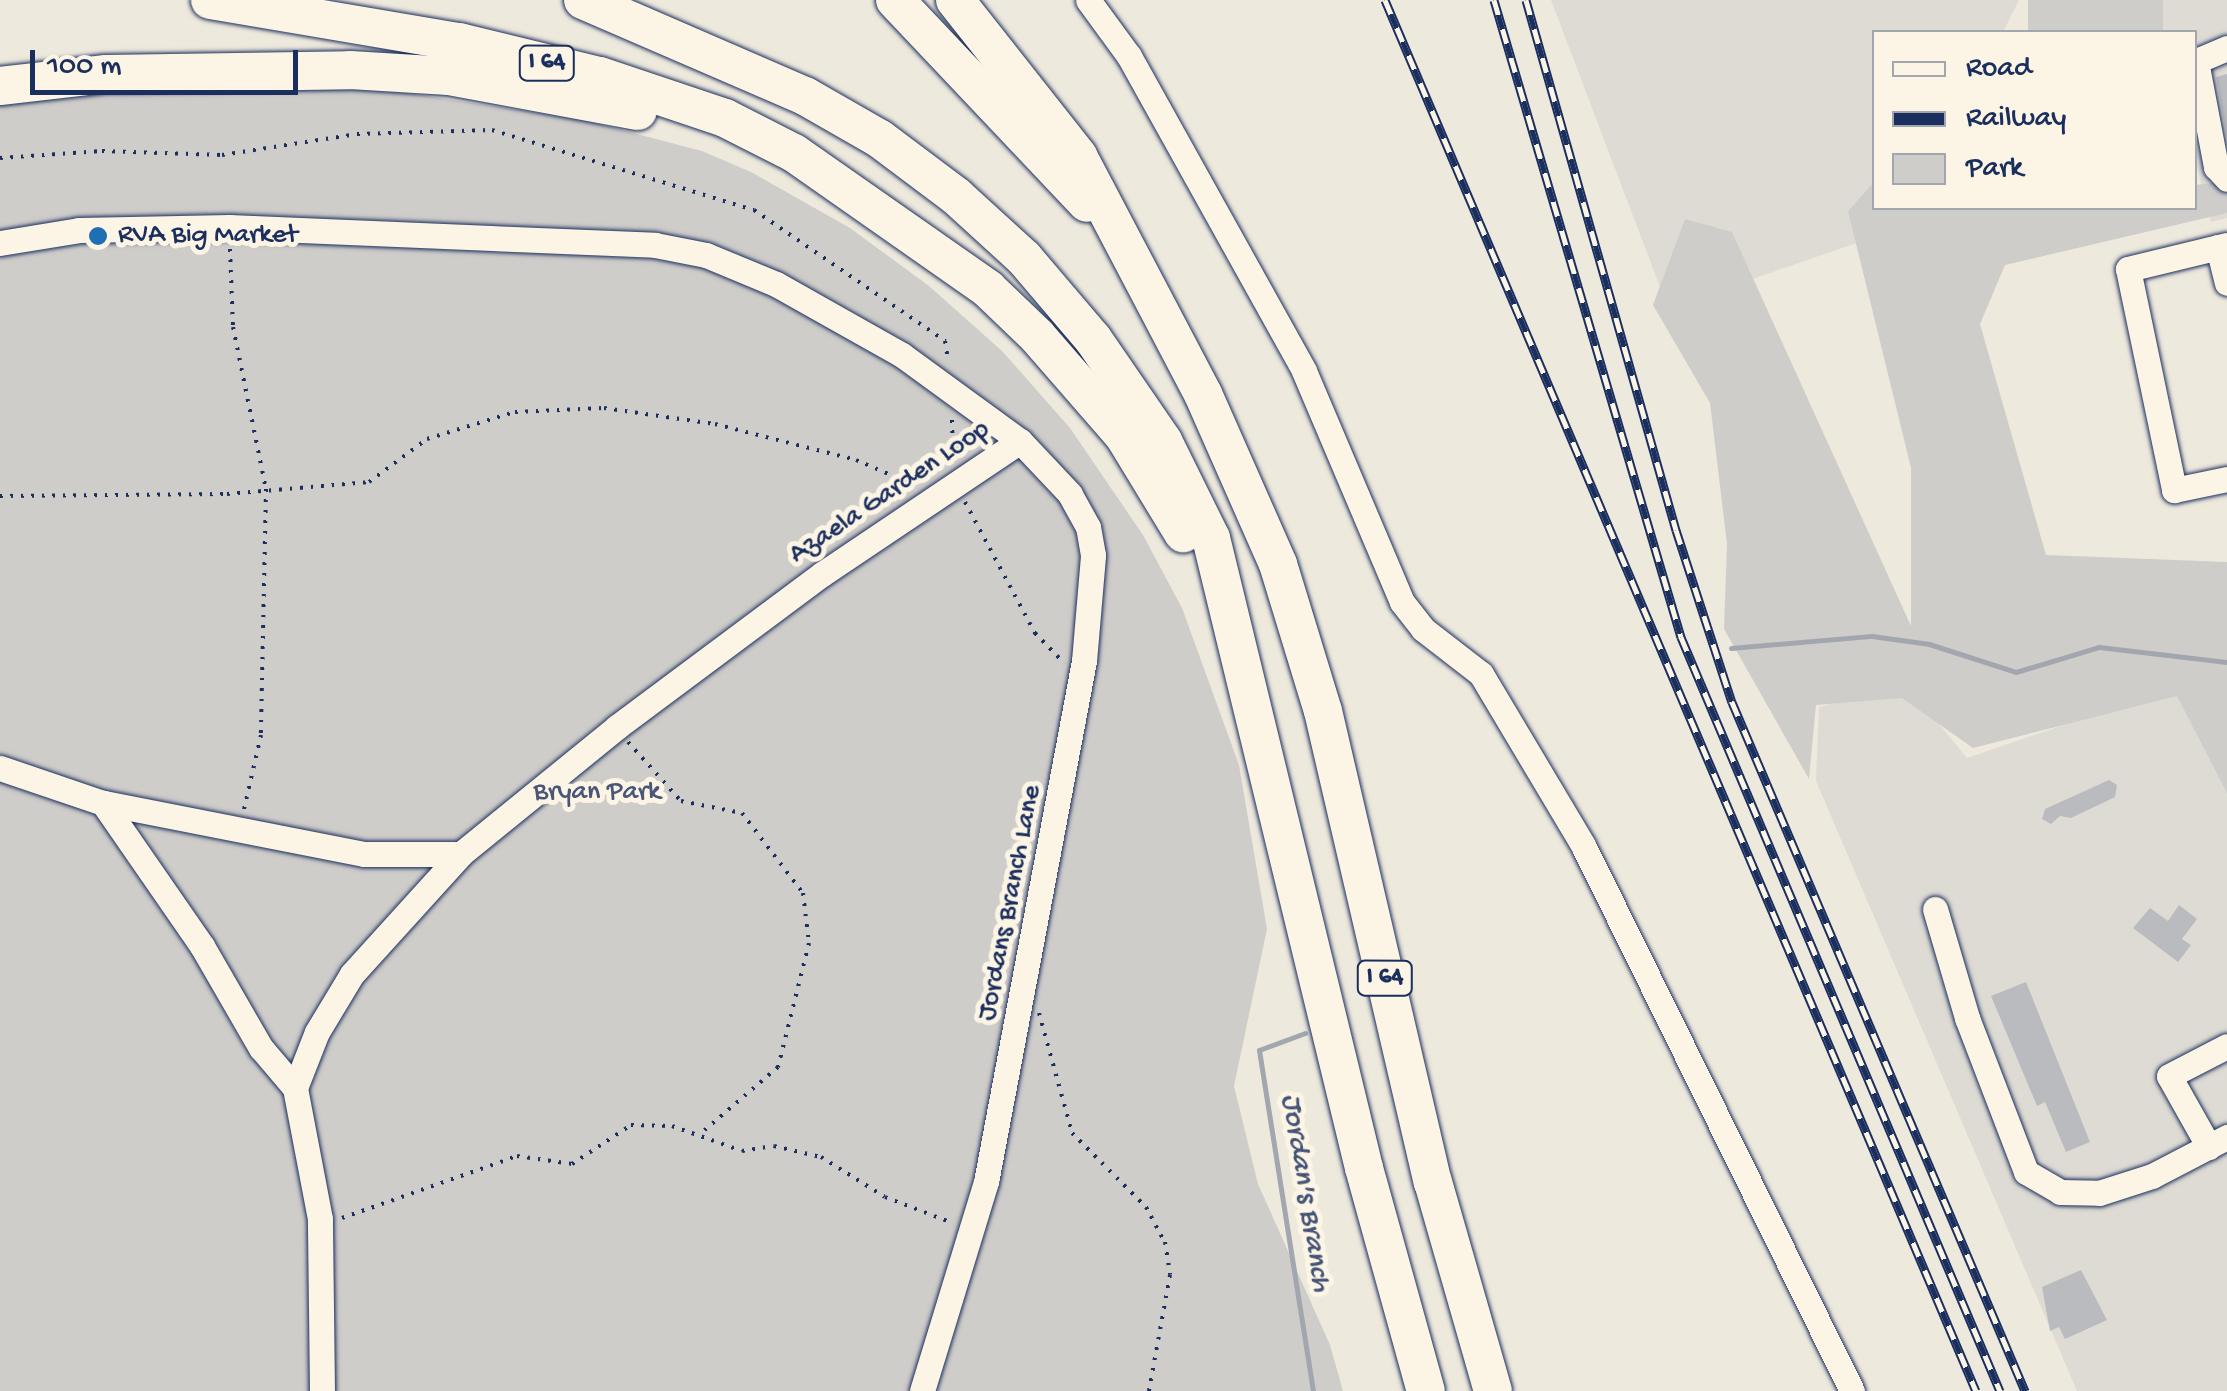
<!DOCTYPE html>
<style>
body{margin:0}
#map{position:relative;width:2227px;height:1391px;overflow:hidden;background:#eee9dd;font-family:"Gochi Hand",sans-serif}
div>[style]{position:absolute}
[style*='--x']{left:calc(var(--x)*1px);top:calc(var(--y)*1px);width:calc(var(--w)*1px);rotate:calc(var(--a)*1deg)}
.built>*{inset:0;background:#dedbd4}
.green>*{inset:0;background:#cfcdca;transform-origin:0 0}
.stream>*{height:5px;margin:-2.5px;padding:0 2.5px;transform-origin:2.5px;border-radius:2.5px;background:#a2a7af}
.building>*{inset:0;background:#babbbe}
.path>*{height:4px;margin-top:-2px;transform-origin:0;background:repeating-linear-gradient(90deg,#1b2f5e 0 2.5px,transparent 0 10.5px)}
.roads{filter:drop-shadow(0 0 2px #1b2f5e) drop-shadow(0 0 2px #1b2f5e)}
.minor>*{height:25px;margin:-12.5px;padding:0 12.5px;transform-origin:12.5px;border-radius:12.5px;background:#fcf5e5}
.highway>*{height:38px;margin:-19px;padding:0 19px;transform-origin:19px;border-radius:19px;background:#fcf5e5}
.rail>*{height:9px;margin-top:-4.5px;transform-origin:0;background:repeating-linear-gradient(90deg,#fcf5e5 0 15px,#1b2f5e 0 30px);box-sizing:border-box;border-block:2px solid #1b2f5e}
.dots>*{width:28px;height:28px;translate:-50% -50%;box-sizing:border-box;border:5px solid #fcf5e5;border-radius:50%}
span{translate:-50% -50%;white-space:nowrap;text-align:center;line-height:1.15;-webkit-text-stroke:10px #fcf5e5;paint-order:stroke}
.shield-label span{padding:2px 8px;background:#fcf5e5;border:2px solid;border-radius:8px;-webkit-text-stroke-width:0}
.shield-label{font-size:25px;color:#1b2f5e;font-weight:700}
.poi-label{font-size:28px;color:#1b2f5e}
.left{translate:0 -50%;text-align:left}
.street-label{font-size:28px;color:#1b2f5e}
.park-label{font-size:28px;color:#485679}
.water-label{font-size:30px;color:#445376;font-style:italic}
.legend{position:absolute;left:1872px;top:30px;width:325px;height:180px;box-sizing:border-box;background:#fcf5e5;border:2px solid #a2a6af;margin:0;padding:12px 18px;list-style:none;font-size:30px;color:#1b2f5e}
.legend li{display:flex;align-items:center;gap:20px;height:50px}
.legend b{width:50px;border:2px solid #a2a6af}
.scale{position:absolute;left:30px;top:50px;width:268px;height:45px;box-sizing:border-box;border:5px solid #1b2f5e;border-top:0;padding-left:12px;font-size:30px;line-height:35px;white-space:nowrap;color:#1b2f5e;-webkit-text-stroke:8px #fcf5e5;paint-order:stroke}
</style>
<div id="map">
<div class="built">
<i style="clip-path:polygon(1551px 0,2019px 0,2003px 32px,1874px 32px,1874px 208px,1909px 225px,1668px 308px)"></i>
<i style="clip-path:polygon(2153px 0,2227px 0,2227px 218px,2211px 222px,2195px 159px,2194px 32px,2162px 32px)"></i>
<i style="clip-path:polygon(1907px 685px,1967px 758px,2180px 685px,2227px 747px,2227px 1391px,2077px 1391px,1816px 781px,1819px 707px)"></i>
</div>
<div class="green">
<i style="left:2028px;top:0;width:135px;height:35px"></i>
<i style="clip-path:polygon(361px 86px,583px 120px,702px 151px,751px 172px,850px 228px,929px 286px,1002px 351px,1070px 428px,1143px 535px,1182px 608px,1239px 765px,1267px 929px,1234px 1086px,1258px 1184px,1330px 1345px,1343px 1391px,0 1391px,0 99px,84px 88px)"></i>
<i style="clip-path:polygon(2195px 179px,2196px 185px,2227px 181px,2227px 213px,2005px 265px,1980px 324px,2046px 555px,2227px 562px,2227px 793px,2177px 696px,1973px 748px,1902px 698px,1816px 705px,1809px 779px,1724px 629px,1727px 544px,1710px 403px,1653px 305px,1685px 219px,1732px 232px,1911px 626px,1911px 468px,1848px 211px,1874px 182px,1874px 208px,2194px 208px)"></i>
</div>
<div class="stream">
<i style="--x:1731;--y:648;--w:142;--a:-4.9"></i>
<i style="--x:1872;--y:636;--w:58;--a:8"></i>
<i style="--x:1929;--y:644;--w:91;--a:17.8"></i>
<i style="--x:2016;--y:672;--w:87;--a:-16.8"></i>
<i style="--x:2099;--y:647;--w:129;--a:6.7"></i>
<i style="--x:1305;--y:1033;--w:49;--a:159.7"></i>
<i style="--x:1259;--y:1050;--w:345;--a:81"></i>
</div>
<div class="building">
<i style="clip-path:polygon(2227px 74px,2227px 138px,2216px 77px)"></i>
<i style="clip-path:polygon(2109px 780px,2117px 785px,2115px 797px,2071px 818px,2060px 816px,2051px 824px,2042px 819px,2045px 809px)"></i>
<i style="clip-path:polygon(2179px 905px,2197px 919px,2182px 939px,2191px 945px,2178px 962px,2133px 928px,2150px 908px,2168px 921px)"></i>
<i style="clip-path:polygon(2026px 982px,2090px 1142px,2066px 1152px,2045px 1102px,2037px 1106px,1991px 996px)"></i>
<i style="clip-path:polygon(2081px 1270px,2107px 1320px,2065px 1339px,2059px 1327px,2050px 1331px,2042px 1287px)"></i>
</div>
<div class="path">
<i style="--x:0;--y:158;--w:102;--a:-3.9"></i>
<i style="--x:102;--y:151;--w:120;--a:1.9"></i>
<i style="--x:222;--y:155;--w:137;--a:-8.8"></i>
<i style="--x:357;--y:134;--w:135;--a:-1.7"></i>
<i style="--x:492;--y:130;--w:274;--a:17"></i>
<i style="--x:754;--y:210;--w:232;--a:34.4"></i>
<i style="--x:945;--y:341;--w:20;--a:81"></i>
<i style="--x:230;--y:249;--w:78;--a:87.8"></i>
<i style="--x:233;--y:327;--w:165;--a:78.5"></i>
<i style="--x:266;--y:489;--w:246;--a:91.2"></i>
<i style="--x:261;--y:735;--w:76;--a:102.9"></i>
<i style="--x:952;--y:420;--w:41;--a:88.6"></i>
<i style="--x:0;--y:496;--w:227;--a:-0.5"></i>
<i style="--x:227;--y:494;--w:143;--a:-4.8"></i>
<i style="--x:369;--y:482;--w:72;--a:-36.6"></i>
<i style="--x:427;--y:439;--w:92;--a:-17.1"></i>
<i style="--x:515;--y:412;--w:89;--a:-2.6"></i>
<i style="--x:604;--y:408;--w:112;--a:8.2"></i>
<i style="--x:715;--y:424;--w:146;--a:14.3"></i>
<i style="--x:856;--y:460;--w:63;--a:23.3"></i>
<i style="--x:965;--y:502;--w:149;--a:61.9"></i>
<i style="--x:1035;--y:633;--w:42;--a:46"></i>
<i style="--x:628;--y:742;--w:79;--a:48.1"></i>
<i style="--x:681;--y:801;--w:62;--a:11.1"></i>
<i style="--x:742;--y:813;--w:101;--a:52.7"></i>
<i style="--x:803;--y:893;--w:50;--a:83.2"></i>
<i style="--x:809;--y:943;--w:128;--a:104"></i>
<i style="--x:778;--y:1067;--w:104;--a:139.3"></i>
<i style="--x:1039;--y:1013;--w:124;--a:74.6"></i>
<i style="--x:1072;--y:1133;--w:105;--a:45"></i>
<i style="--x:1146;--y:1207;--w:40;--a:62"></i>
<i style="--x:1165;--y:1242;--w:33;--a:81"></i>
<i style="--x:1170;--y:1275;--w:118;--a:100.3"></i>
<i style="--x:342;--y:1218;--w:186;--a:-19.5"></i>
<i style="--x:517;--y:1156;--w:56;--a:8.3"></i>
<i style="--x:572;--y:1164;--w:71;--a:-33.5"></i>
<i style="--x:631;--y:1125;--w:41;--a:1.4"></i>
<i style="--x:672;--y:1126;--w:74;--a:19.7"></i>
<i style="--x:742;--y:1151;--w:32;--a:-9"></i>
<i style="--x:774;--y:1146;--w:48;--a:13.2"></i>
<i style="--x:821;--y:1157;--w:75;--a:32"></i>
<i style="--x:885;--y:1197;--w:70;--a:21"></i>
</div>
<div class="roads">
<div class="minor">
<i style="--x:1088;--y:0;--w:69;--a:53.8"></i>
<i style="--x:1129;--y:56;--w:360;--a:60.9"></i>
<i style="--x:1304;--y:371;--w:251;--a:67"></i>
<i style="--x:1402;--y:602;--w:34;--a:52"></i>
<i style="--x:1423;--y:629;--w:73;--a:37.8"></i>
<i style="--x:1481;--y:674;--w:199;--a:59.2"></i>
<i style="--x:1583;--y:845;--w:609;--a:63.77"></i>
<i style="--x:2227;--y:48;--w:34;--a:157"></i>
<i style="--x:2196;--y:61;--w:108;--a:79.3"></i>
<i style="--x:2216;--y:167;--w:16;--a:47"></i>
<i style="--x:0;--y:243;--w:80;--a:-9.3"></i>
<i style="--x:79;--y:230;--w:150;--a:-1.1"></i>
<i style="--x:229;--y:227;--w:426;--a:2.4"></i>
<i style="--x:655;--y:245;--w:52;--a:11.1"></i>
<i style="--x:706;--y:255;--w:76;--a:22.5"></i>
<i style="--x:776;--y:284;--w:145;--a:29.4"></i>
<i style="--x:902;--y:355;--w:146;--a:36.1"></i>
<i style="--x:1020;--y:441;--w:239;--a:146.1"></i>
<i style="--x:822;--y:574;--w:256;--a:143.3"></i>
<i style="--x:617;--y:727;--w:201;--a:140.9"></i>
<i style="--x:461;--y:854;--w:97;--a:180"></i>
<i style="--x:364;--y:854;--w:266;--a:-168.9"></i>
<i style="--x:103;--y:803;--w:109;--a:-161.2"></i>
<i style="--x:2227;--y:245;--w:102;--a:166.4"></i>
<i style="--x:2128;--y:269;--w:226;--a:78.2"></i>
<i style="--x:2174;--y:490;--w:54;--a:-11.7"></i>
<i style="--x:2218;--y:247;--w:37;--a:76"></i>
<i style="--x:103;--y:803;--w:174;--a:55.3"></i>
<i style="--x:202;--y:946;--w:118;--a:60"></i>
<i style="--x:261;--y:1048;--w:52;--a:49.6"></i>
<i style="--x:1935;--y:909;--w:114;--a:73.6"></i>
<i style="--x:1967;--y:1018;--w:165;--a:69"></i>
<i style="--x:2026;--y:1172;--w:39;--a:30"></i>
<i style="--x:2060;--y:1192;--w:39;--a:1"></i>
<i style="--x:2099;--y:1193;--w:56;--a:-17.8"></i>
<i style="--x:2152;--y:1176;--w:85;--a:-27.5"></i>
<i style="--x:2209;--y:1147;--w:81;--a:-119.4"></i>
<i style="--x:2169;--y:1076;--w:65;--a:-27.3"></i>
<i style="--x:322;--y:1391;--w:172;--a:-90.7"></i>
<i style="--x:320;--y:1219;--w:133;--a:-100.8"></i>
<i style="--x:295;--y:1088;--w:60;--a:-68.6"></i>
<i style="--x:317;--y:1032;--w:68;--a:-58.9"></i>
<i style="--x:352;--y:974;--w:162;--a:-47.8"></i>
<i style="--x:922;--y:1391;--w:219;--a:-73"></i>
<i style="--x:986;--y:1182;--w:530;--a:-79.35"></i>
<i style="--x:1084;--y:661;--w:106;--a:-85.1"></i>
<i style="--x:1093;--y:555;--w:28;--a:-100"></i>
<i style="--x:1088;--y:527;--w:38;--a:-119"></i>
<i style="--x:1070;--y:494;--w:73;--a:-133.3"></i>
</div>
<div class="highway">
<i style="--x:210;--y:0;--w:253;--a:9.6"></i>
<i style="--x:459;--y:42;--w:145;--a:13.6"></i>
<i style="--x:600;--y:76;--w:132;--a:18.6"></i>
<i style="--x:725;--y:118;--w:77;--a:26.9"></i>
<i style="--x:794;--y:153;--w:237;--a:35"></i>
<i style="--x:988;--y:289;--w:68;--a:43.8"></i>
<i style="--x:1037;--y:336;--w:133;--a:49"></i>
<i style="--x:1124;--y:436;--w:114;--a:58.7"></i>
<i style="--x:583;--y:0;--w:242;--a:23.4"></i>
<i style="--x:805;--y:96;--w:86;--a:29.8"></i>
<i style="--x:880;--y:139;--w:95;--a:36.9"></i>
<i style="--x:956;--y:196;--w:92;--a:42.4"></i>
<i style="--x:1024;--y:258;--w:106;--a:49.6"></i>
<i style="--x:1093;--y:339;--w:124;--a:55.5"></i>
<i style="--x:1163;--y:441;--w:108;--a:63.7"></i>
<i style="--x:1211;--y:538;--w:648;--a:76.35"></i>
<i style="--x:1364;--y:1168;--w:231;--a:74.5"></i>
<i style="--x:895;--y:0;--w:279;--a:46.6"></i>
<i style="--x:955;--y:0;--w:199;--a:51.7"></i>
<i style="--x:1078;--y:156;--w:269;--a:62.3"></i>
<i style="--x:1203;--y:394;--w:186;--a:66.2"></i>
<i style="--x:1278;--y:564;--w:154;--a:73"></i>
<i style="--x:1323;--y:711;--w:484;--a:76.9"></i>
<i style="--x:1433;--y:1182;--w:217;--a:74"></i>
<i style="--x:0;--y:86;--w:107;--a:-6.5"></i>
<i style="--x:106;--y:74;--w:244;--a:-0.9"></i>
<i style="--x:350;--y:70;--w:99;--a:3.5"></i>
<i style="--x:449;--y:76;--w:192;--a:10.5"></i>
</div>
</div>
<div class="rail">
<i style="--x:1385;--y:0;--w:1511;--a:66.98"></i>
<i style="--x:1494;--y:0;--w:664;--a:73.64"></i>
<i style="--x:1681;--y:637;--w:819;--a:67.07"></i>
<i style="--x:1526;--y:0;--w:551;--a:74.2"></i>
<i style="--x:1676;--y:530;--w:181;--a:72"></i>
<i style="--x:1732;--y:702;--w:749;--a:66.96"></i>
</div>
<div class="dots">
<i style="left:98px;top:236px;background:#1f6fb2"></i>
</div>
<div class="shield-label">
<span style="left:547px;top:63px">I 64</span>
<span style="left:1385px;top:978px">I 64</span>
</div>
<div class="poi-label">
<span class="left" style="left:118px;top:236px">RVA Big Market</span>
</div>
<div class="street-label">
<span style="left:890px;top:493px;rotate:-34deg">Azaela Garden Loop</span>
<span style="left:1011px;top:903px;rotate:-79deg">Jordans Branch Lane</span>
</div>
<div class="park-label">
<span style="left:597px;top:793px">Bryan Park</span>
</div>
<div class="water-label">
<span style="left:1304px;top:1193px;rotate:81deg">Jordan's Branch</span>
</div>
<ul class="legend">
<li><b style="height:12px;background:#fcf5e5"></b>Road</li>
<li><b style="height:12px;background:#1b2f5e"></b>Railway</li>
<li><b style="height:28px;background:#cfcdca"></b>Park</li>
</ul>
<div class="scale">100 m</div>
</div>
